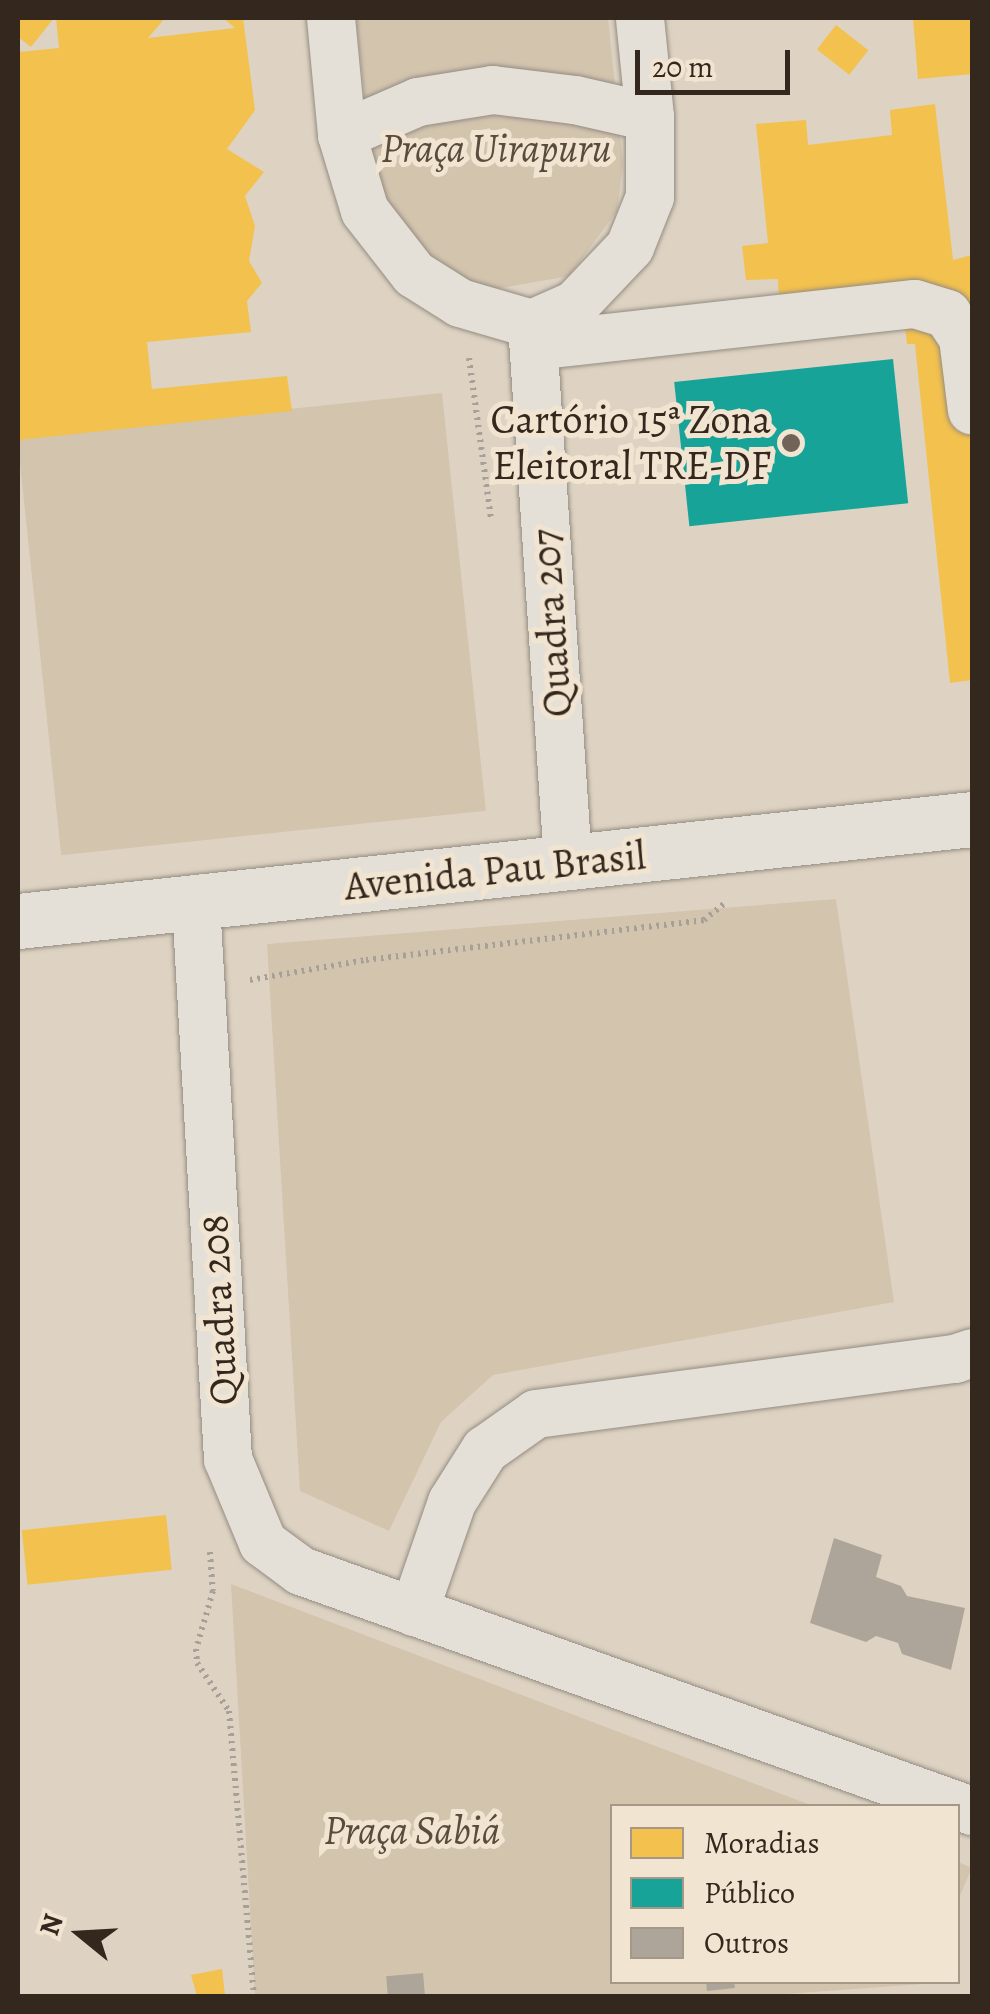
<!DOCTYPE html>
<meta charset="utf-8">
<style>
body{margin:0}
#map{position:relative;width:990px;height:2014px;overflow:hidden;background:#ded3c2;font-family:Alegreya,serif}
div>[style]{position:absolute}
[style*='--x']{left:calc(var(--x)*1px);top:calc(var(--y)*1px);width:calc(var(--w)*1px);rotate:calc(var(--a)*1deg)}
.green>*{inset:0;background:#d3c4ae;transform-origin:0 0}
.homes>*{inset:0;background:#f2c14e;transform-origin:0 0}
.public>*{inset:0;background:#17a398;transform-origin:0 0}
.building>*{inset:0;background:#aea59a;transform-origin:0 0}
.path>*{height:6px;margin-top:-3px;transform-origin:0;background:repeating-linear-gradient(90deg,#a6a098 0 2.5px,transparent 0 7.5px)}
.roads{filter:drop-shadow(0 0 2px #948c82) drop-shadow(0 0 2px #948c82)}
.minor>*{height:48px;margin:-24px;padding:0 24px;transform-origin:24px;border-radius:24px;background:#e5e0d7}
.tertiary>*{height:55px;margin:-27.5px;padding:0 27.5px;transform-origin:27.5px;border-radius:27.5px;background:#e5e0d7}
.dots>*{width:28px;height:28px;translate:-50% -50%;box-sizing:border-box;border:5px solid #f1e4d0;border-radius:50%}
span{translate:-50% -50%;white-space:nowrap;text-align:center;line-height:1.15;-webkit-text-stroke:10px #f1e4d0;paint-order:stroke}
.park-label{font-size:40px;color:#5a4b3d;font-style:italic}
.poi-label{font-size:40px;color:#34271d}
.right{translate:-100% -50%;text-align:right}
.street-label{font-size:40px;color:#34271d}
.frame{position:absolute;inset:0;border:20px solid #34271d;pointer-events:none}
.legend{position:absolute;left:610px;top:1804px;width:350px;height:180px;box-sizing:border-box;background:#f1e4d0;border:2px solid #a59888;margin:0;padding:12px 18px;list-style:none;font-size:30px;color:#34271d}
.legend li{display:flex;align-items:center;gap:20px;height:50px}
.legend b{width:50px;border:2px solid #a59888}
.north{position:absolute;left:30px;top:1884px;width:100px;height:100px;-webkit-text-stroke:8px #f1e4d0;paint-order:stroke;rotate:288deg;font-size:28px;font-weight:700;line-height:40px;text-align:center;color:#34271d}
.north::after{content:'';display:block;margin:auto;width:35px;height:45px;background:#34271d;clip-path:polygon(50% 0,100% 100%,50% 72%,0 100%)}
.scale{position:absolute;left:635px;top:50px;width:155px;height:45px;box-sizing:border-box;border:5px solid #34271d;border-top:0;padding-left:12px;font-size:30px;line-height:35px;white-space:nowrap;color:#34271d;-webkit-text-stroke:8px #f1e4d0;paint-order:stroke}
</style>
<div id="map">
<div class="green">
<i style="clip-path:polygon(356px 18px,608px 18px,623px 164px,617px 211px,569px 276px,473px 293px,400px 257px,374px 181px)"></i>
<i style="left:442px;top:393px;width:420px;height:427px;rotate:84deg"></i>
<i style="clip-path:polygon(836px 899px,894px 1302px,493px 1375px,441px 1422px,389px 1531px,300px 1491px,267px 944px)"></i>
<i style="clip-path:polygon(231px 1584px,813px 1806px,612px 1806px,612px 1982px,950px 1982px,760px 1996px,255px 1996px)"></i>
<i style="left:958px;top:1862px;width:15px;height:116px;rotate:23deg"></i>
</div>
<div class="homes">
<i style="clip-path:polygon(18px 18px,54px 18px,31px 47px,18px 37px)"></i>
<i style="clip-path:polygon(56px 18px,165px 18px,148px 38px,235px 28px,223px 18px,243px 18px,255px 110px,227px 149px,264px 172px,245px 196px,255px 226px,249px 261px,262px 283px,247px 301px,251px 332px,147px 342px,152px 389px,287px 376px,292px 411px,18px 440px,18px 52px,59px 48px)"></i>
<i style="clip-path:polygon(913px 18px,972px 18px,972px 74px,918px 79px)"></i>
<i style="left:836px;top:25px;width:41px;height:31px;rotate:38deg"></i>
<i style="clip-path:polygon(935px 104px,953px 260px,972px 255px,972px 680px,950px 683px,915px 344px,907px 344px,903px 309px,780px 323px,778px 279px,746px 280px,742px 246px,768px 243px,756px 124px,806px 120px,808px 145px,892px 135px,890px 110px)"></i>
<i style="left:166px;top:1515px;width:55px;height:145px;rotate:84deg"></i>
<i style="clip-path:polygon(222px 1969px,225px 1996px,197px 1996px,191px 1975px)"></i>
</div>
<div class="public">
<i style="left:893px;top:359px;width:145px;height:220px;rotate:84deg"></i>
</div>
<div class="building">
<i style="clip-path:polygon(834px 1538px,882px 1555px,876px 1577px,901px 1586px,907px 1596px,965px 1608px,951px 1670px,902px 1654px,898px 1643px,876px 1636px,866px 1642px,810px 1623px)"></i>
<i style="left:423px;top:1973px;width:23px;height:37px;rotate:85deg"></i>
<i style="clip-path:polygon(706px 1982px,734px 1982px,735px 1988px,707px 1991px)"></i>
</div>
<div class="path">
<i style="--x:469;--y:358;--w:162;--a:82.2"></i>
<i style="--x:250;--y:980;--w:118;--a:-9.8"></i>
<i style="--x:366;--y:960;--w:340;--a:-6.7"></i>
<i style="--x:704;--y:920;--w:28;--a:-39"></i>
<i style="--x:210;--y:1552;--w:39;--a:86"></i>
<i style="--x:213;--y:1591;--w:60;--a:106.3"></i>
<i style="--x:196;--y:1649;--w:14;--a:86"></i>
<i style="--x:197;--y:1663;--w:58;--a:56.3"></i>
<i style="--x:229;--y:1711;--w:286;--a:85"></i>
</div>
<div class="roads">
<div class="minor">
<i style="--x:331;--y:18;--w:118;--a:84.6"></i>
<i style="--x:342;--y:135;--w:79;--a:73.2"></i>
<i style="--x:365;--y:211;--w:80;--a:52.1"></i>
<i style="--x:414;--y:274;--w:54;--a:32.2"></i>
<i style="--x:460;--y:303;--w:75;--a:16.3"></i>
<i style="--x:532;--y:324;--w:47;--a:-23.8"></i>
<i style="--x:575;--y:305;--w:80;--a:-46.5"></i>
<i style="--x:630;--y:247;--w:54;--a:-68.2"></i>
<i style="--x:650;--y:197;--w:80;--a:-90"></i>
<i style="--x:650;--y:117;--w:100;--a:-95.8"></i>
<i style="--x:342;--y:135;--w:83;--a:-23.5"></i>
<i style="--x:418;--y:102;--w:76;--a:-9.1"></i>
<i style="--x:493;--y:90;--w:83;--a:7"></i>
<i style="--x:575;--y:100;--w:77;--a:12.8"></i>
<i style="--x:532;--y:324;--w:539;--a:86.17"></i>
<i style="--x:534;--y:346;--w:383;--a:-6.3"></i>
<i style="--x:915;--y:304;--w:34;--a:17"></i>
<i style="--x:947;--y:314;--w:29;--a:56"></i>
<i style="--x:963;--y:338;--w:73;--a:82.9"></i>
<i style="--x:196;--y:904;--w:556;--a:86.7"></i>
<i style="--x:228;--y:1459;--w:91;--a:67.4"></i>
<i style="--x:263;--y:1543;--w:47;--a:36.4"></i>
<i style="--x:301;--y:1571;--w:713;--a:19.68"></i>
<i style="--x:414;--y:1612;--w:116;--a:-70.9"></i>
<i style="--x:452;--y:1502;--w:62;--a:-57.6"></i>
<i style="--x:485;--y:1450;--w:62;--a:-35.2"></i>
<i style="--x:536;--y:1414;--w:423;--a:-7.5"></i>
<i style="--x:955;--y:1359;--w:18;--a:-19"></i>
</div>
<div class="tertiary">
<i style="--x:18;--y:921;--w:959;--a:-6.1"></i>
</div>
</div>
<div class="dots">
<i style="left:791px;top:443px;background:#706357"></i>
</div>
<div class="park-label">
<span style="left:496px;top:149px">Praça Uirapuru</span>
<span style="left:412px;top:1831px">Praça Sabiá</span>
</div>
<div class="poi-label">
<span class="right" style="left:771px;top:443px">Cartório 15ª Zona<br>Eleitoral TRE-DF</span>
</div>
<div class="street-label">
<span style="left:552px;top:623px;rotate:-94deg">Quadra 207</span>
<span style="left:495px;top:871px;rotate:-6deg">Avenida Pau Brasil</span>
<span style="left:219px;top:1310px;rotate:-93deg">Quadra 208</span>
</div>
<div class="frame"></div>
<ul class="legend">
<li><b style="height:28px;background:#f2c14e"></b>Moradias</li>
<li><b style="height:28px;background:#17a398"></b>Público</li>
<li><b style="height:28px;background:#aea59a"></b>Outros</li>
</ul>
<div class="north">N</div>
<div class="scale">20 m</div>
</div>
